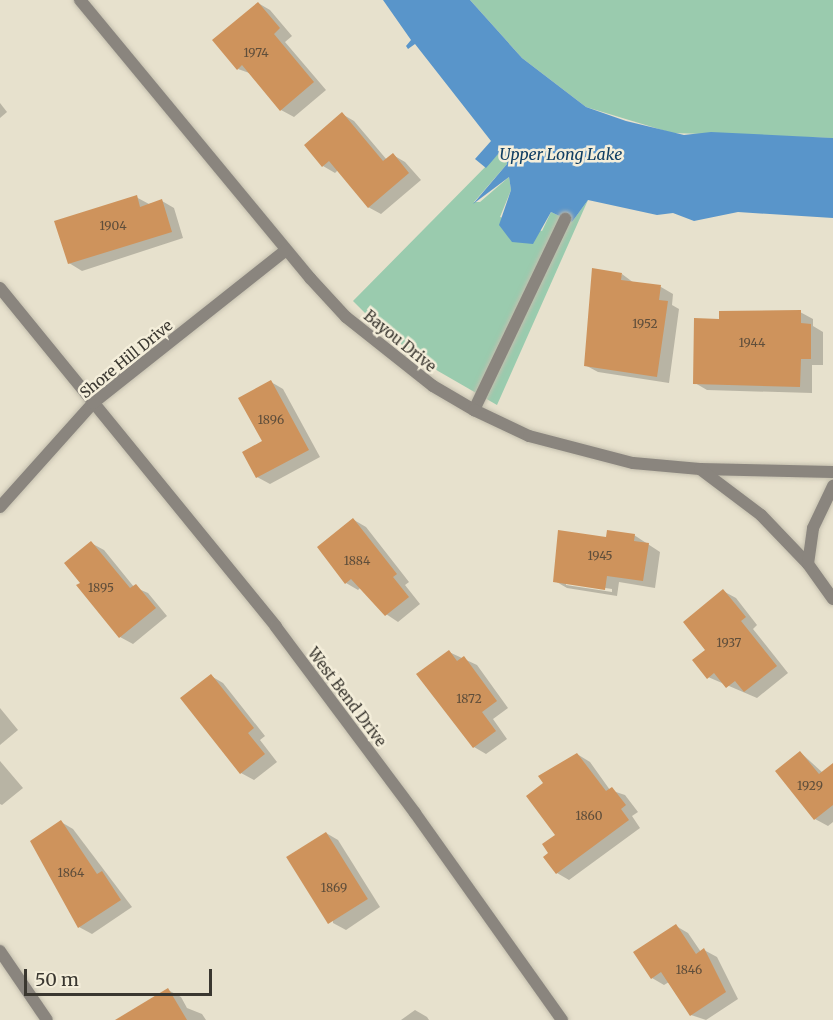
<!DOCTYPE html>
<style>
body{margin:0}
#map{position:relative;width:833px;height:1020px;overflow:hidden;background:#e7e1cd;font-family:Merriweather,serif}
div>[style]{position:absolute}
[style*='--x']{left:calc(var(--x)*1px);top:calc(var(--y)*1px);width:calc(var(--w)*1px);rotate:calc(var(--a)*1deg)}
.green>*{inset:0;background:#9acbae}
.water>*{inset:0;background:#5995ca}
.shadow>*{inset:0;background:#0003}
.building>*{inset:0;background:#ce935c;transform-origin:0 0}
.roads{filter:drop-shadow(0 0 2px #c4bfae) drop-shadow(0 0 2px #c4bfae)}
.lane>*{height:12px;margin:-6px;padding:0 6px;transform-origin:6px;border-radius:6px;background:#8a857e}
.street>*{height:12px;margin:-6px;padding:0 6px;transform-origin:6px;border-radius:6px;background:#8a857e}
span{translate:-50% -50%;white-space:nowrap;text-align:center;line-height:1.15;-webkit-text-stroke:5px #f4eeda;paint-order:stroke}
.number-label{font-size:12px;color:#5f4e3b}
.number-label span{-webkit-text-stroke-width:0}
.street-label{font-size:15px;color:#3a3730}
.water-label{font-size:16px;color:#103e62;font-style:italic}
.scale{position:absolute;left:24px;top:969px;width:188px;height:27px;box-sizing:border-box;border:3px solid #3a3730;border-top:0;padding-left:8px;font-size:18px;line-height:21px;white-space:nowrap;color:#3a3730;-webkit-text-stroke:4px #f4eeda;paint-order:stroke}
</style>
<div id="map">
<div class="green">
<i style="clip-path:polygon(470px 0,833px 0,833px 138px,672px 133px,586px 107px,522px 58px)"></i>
<i style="clip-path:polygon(499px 153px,507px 158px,507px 164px,474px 202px,480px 202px,509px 177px,511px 190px,500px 217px,542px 231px,551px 212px,572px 222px,588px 200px,497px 405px,438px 371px,384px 332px,353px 301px)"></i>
</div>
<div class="water">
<i style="clip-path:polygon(383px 0,470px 0,522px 58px,586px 107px,626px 121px,684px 135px,711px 132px,833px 138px,833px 218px,738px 212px,694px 221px,673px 213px,657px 215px,588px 200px,572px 222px,551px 212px,533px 244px,512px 242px,499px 225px,511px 190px,509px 177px,473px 204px,507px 164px,507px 158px,499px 153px,486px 168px,475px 159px,491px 141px,415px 44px,408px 49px,406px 46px,411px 40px)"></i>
</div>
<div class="shadow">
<i style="clip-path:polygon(258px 3px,270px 10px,292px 36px,285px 42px,326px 90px,294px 117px,281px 110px,252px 74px,238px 69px)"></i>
<i style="clip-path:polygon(0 103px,7px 112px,0 118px)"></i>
<i style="clip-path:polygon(342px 114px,354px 121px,387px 160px,393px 155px,405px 162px,421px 180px,381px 214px,368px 207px,338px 170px,335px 173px,323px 166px)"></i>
<i style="clip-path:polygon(136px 197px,149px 204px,162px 201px,174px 208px,183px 238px,82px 271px,69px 263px)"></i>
<i style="clip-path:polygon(622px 274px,634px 283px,661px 287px,673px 294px,672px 305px,679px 309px,669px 383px,598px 372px,585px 365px)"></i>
<i style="clip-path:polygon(800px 312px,813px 319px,813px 326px,823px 332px,823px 365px,812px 365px,812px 393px,707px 390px,695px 383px,720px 320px)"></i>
<i style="clip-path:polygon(271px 382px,283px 389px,320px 457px,270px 484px,257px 477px)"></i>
<i style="clip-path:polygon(354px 520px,366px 527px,409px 582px,405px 585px,420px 604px,398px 622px,386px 614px,361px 587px,358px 590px,346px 583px)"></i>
<i style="clip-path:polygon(evenodd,634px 535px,660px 552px,655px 588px,619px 582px,617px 596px,567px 588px,555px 581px,608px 539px,634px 535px,566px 582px,612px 589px,612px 592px,566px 585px,566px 582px)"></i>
<i style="clip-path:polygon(91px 543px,104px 550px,134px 587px,148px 593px,167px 616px,133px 644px,120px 637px,82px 583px)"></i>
<i style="clip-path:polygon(723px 591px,736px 598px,757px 625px,753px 629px,788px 673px,757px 698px,708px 677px,707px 650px)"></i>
<i style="clip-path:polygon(449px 652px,477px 665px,508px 708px,493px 719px,507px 739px,486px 754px,474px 747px)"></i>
<i style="clip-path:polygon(211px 676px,223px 683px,265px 736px,260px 740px,277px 762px,254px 780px,241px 773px)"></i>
<i style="clip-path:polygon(0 708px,18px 730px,0 745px)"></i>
<i style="clip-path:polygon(800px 752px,823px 773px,833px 774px,833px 822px,828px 826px,815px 819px,777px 771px)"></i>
<i style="clip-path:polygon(577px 754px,590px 762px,610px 790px,625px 795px,638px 812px,632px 816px,640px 828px,569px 880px,557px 873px,550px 854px)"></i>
<i style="clip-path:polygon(0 761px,23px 788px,2px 805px,0 804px)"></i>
<i style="clip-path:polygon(61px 822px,73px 829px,132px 907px,92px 934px,79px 927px)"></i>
<i style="clip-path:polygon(326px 833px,338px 840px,380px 907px,346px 930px,333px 923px)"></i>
<i style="clip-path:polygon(676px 926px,688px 933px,701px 952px,704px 950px,717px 957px,738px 999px,706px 1020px,691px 1015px,669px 982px,664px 985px,652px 978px)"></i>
<i style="clip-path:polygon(168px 990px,181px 997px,187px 1008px,202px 1014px,206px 1020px,144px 1020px)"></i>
<i style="clip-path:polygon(415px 1010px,427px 1017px,429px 1020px,401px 1020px)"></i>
</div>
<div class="building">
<i style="clip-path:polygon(258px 2px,280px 28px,274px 34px,314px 82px,280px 111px,242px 65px,237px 70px,212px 40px)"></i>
<i style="clip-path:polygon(342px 112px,383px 161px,393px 153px,409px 173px,368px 208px,329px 161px,322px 167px,304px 145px)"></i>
<i style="clip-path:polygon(137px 195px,140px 207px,162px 199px,172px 232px,68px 264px,54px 221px)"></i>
<i style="clip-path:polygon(592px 268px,622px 273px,621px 280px,661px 285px,659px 300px,668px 301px,657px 377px,584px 366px)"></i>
<i style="clip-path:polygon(801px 310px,801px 323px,811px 324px,811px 359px,801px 359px,800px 387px,693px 384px,694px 318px,719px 319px,719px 311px)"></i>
<i style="clip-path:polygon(271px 380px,309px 450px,256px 478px,242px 452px,262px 441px,238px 398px)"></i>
<i style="clip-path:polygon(353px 518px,397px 574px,393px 577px,409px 597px,385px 616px,351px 579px,345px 584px,317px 547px)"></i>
<i style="clip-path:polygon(558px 530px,606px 537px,607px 530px,635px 534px,634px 541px,649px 543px,643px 581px,607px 576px,605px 590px,553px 582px)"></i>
<i style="clip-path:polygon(91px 541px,130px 588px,136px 584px,156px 608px,119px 638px,76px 585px,80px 583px,64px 563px)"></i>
<i style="clip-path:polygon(723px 589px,746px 617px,741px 621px,777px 666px,744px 692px,735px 681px,726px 688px,714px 673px,707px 679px,692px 660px,705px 650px,683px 622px)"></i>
<i style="clip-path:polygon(449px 650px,457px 661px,464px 656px,497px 701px,482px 712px,496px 731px,473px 748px,416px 674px)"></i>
<i style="clip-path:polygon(211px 674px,254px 728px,248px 733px,265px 754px,240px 774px,180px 698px)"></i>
<i style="clip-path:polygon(800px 751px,819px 774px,833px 763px,833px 805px,814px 820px,775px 771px)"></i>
<i style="clip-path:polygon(577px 753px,606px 791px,612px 787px,626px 805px,621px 809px,629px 820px,556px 874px,543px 857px,548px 853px,542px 844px,555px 835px,526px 796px,543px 783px,538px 776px)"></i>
<i style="clip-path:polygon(61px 820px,97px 874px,102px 871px,121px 900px,78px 928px,30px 841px)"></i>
<i style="left:326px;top:832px;width:79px;height:47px;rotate:58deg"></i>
<i style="clip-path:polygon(676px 924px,696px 954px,704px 948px,726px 992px,690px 1016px,661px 972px,651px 979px,633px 952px)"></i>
<i style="clip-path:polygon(168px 988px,187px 1020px,115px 1020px)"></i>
</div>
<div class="roads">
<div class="lane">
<i style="--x:474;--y:410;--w:212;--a:-64.5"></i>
</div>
<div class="street">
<i style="--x:80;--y:0;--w:361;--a:50.4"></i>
<i style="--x:310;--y:278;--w:53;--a:47.3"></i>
<i style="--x:346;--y:317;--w:111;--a:38.4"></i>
<i style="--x:433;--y:386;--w:48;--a:30.3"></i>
<i style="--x:474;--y:410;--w:61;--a:25.3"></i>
<i style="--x:529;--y:436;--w:107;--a:14.6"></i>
<i style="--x:633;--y:463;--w:67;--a:5.1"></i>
<i style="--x:700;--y:469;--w:133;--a:1.3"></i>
<i style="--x:0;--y:288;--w:437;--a:50.8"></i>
<i style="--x:276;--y:627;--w:232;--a:53.2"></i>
<i style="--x:415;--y:813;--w:254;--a:54.6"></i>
<i style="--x:700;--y:469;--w:76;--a:37"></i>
<i style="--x:761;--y:515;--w:68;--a:46.2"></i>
<i style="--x:808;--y:564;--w:43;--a:54.5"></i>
<i style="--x:0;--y:507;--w:140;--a:-48.2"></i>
<i style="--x:93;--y:403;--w:246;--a:-38.4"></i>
<i style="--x:808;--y:564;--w:36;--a:-82"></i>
<i style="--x:813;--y:528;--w:47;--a:-64.5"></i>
<i style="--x:0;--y:951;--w:83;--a:55.7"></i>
</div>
</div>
<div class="number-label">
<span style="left:256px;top:53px">1974</span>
<span style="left:113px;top:226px">1904</span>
<span style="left:645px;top:324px">1952</span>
<span style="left:752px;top:343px">1944</span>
<span style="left:271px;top:420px">1896</span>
<span style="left:600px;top:556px">1945</span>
<span style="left:357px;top:561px">1884</span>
<span style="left:101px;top:588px">1895</span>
<span style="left:729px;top:643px">1937</span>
<span style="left:469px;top:699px">1872</span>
<span style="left:810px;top:786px">1929</span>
<span style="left:589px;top:816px">1860</span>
<span style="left:71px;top:873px">1864</span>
<span style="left:334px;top:888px">1869</span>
<span style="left:689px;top:970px">1846</span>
</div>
<div class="street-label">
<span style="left:400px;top:341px;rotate:39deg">Bayou Drive</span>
<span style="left:126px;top:359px;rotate:-39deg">Shore Hill Drive</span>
<span style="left:347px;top:697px;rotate:53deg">West Bend Drive</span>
</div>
<div class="water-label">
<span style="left:561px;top:154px">Upper Long Lake</span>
</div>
<div class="scale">50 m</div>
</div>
